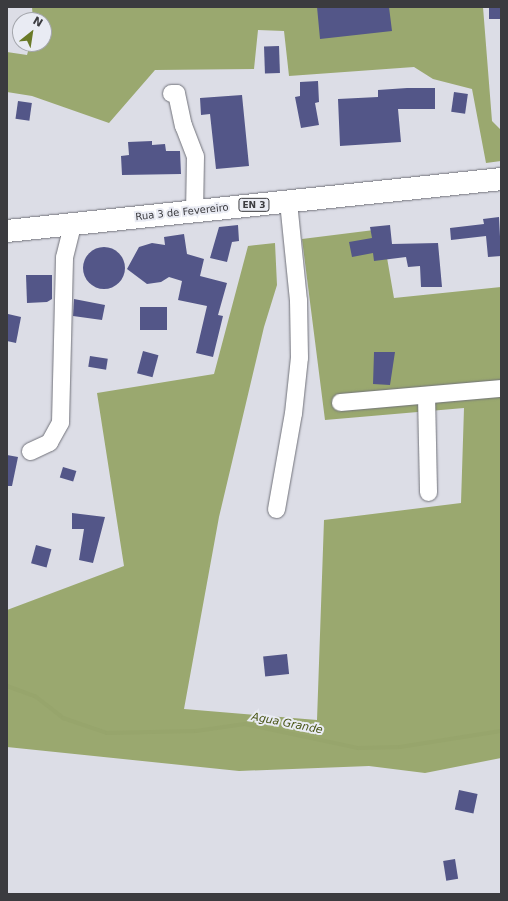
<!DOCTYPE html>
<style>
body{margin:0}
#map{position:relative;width:508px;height:901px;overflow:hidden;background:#dcdde6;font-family:"DejaVu Sans",sans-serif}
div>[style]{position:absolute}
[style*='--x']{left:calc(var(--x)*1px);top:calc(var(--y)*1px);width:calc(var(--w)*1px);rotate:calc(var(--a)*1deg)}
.forest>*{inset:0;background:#9aa86f}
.stream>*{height:4px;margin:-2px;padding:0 2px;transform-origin:2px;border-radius:2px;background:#97a56c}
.building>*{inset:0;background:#535688;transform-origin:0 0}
.round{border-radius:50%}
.roads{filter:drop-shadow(0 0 1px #71727a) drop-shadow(0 0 1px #71727a)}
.minor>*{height:17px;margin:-8.5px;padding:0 8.5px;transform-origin:8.5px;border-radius:8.5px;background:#fff}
.major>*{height:22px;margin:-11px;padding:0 11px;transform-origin:11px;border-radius:11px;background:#fff}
span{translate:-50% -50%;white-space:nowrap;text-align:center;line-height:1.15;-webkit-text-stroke:4px #e9ebf3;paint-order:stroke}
.shield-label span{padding:1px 3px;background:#e9ebf3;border:1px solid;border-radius:3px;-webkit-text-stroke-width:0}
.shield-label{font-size:9px;color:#3b3b3f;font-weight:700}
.street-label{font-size:10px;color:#3b3b3f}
.water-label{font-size:11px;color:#485414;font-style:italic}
.frame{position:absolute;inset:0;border:8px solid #3b3b3f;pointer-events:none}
.north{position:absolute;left:12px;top:12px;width:40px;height:40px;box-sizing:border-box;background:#e9ebf3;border:1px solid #a3a5ab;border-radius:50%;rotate:30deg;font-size:11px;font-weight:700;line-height:16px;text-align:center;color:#3b3b3f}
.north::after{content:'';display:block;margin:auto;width:14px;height:18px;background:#6a7a28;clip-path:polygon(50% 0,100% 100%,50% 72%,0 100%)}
</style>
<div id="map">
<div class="forest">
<i style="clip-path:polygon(32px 7px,483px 7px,492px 121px,501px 130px,501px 161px,486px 163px,472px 89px,433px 79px,414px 67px,289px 76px,284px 31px,258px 30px,254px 69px,155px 70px,109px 123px,32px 96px,7px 92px,7px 52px,27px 55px,30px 44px,44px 44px,44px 20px,33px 20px)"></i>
<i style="clip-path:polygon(382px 229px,394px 298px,501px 287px,501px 758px,425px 773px,369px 766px,239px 771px,7px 747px,7px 610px,124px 566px,97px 393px,214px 374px,248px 246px,275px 243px,277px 285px,264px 327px,219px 517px,184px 709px,317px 720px,324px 520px,461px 503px,464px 408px,325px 420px,302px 239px)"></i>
</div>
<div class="stream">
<i style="--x:7;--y:686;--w:30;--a:20"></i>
<i style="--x:35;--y:696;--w:36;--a:38"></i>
<i style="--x:63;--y:718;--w:46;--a:18.8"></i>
<i style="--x:107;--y:733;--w:89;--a:-1.3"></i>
<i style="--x:196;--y:731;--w:49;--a:-8.1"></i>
<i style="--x:245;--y:724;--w:116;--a:12"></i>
<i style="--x:358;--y:748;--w:42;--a:-1.4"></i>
<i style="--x:400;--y:747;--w:102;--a:-9"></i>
</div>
<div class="building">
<i style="clip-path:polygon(317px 7px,389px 7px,392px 31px,320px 39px)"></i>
<i style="left:489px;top:7px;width:12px;height:12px"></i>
<i style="left:279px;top:46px;width:27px;height:15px;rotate:88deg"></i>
<i style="clip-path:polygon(318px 81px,319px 102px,315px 103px,319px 125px,301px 128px,295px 97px,300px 96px,300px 82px)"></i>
<i style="clip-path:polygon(407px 88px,435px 88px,435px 109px,398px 109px,401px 142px,340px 146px,338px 99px,378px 97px,378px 90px)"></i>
<i style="left:454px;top:92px;width:14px;height:20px;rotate:8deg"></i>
<i style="clip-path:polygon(242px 95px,249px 166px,216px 169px,210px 114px,201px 115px,200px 98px)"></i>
<i style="left:18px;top:101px;width:14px;height:18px;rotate:8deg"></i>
<i style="clip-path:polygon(152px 141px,152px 145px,165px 144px,166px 151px,180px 151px,181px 174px,122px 175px,121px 156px,129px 155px,128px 142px)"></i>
<i style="clip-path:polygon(499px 217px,501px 256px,488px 257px,486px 236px,451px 240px,450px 228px,484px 224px,483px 219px)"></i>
<i style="clip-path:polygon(238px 225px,239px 241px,232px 242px,227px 262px,210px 258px,219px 227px)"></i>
<i style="clip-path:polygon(390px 225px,392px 244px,438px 243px,442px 287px,421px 287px,420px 266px,408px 267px,406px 257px,374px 261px,373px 253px,352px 257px,349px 242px,372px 238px,370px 227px)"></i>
<i style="clip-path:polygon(184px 234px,187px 254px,204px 259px,200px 276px,227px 283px,218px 315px,223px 316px,213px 357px,196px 353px,207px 306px,178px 300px,182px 281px,169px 277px,161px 282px,147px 284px,127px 269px,139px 247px,152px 243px,165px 245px,164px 237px)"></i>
<i class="round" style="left:83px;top:247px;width:42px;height:42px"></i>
<i style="clip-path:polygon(26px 275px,52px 275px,52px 299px,47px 302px,27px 303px)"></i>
<i style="clip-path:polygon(74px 299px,105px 305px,102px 320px,73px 316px)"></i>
<i style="left:140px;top:307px;width:27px;height:23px"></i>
<i style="clip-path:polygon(8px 314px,21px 317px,16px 343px,7px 341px)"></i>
<i style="left:143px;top:351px;width:16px;height:23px;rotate:15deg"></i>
<i style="clip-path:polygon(374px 352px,395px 352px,390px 385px,373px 384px)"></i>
<i style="left:90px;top:356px;width:18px;height:11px;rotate:9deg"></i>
<i style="clip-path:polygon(7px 455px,18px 457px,12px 486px,7px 486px)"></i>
<i style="left:63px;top:467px;width:14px;height:11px;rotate:17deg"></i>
<i style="clip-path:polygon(72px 513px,105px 517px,93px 563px,79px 560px,84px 529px,72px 529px)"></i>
<i style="left:36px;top:545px;width:16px;height:19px;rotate:15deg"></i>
<i style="left:287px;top:654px;width:20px;height:24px;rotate:84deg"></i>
<i style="left:459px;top:790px;width:19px;height:20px;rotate:12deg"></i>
<i style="left:455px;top:859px;width:20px;height:12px;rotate:81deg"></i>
</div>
<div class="roads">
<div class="minor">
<i style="--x:171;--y:93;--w:5;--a:0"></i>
<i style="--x:176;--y:93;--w:33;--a:78"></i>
<i style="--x:183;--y:125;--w:33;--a:69"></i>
<i style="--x:195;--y:156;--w:55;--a:91"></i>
<i style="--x:426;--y:395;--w:97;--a:88.8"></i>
<i style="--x:340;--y:402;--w:162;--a:-5"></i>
<i style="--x:30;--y:451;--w:21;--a:-25"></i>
<i style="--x:49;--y:442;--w:23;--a:-61"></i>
<i style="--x:60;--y:422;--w:165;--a:-88.6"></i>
<i style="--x:64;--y:257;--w:34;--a:-76"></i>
<i style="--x:276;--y:509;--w:97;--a:-80"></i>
<i style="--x:293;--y:413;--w:56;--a:-83.9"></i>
<i style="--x:299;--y:357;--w:57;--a:-91"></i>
<i style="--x:298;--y:300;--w:100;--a:-95.8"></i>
</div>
<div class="major">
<i style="--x:7;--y:231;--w:497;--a:-6"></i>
</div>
</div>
<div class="shield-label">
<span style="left:254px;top:205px">EN 3</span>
</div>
<div class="street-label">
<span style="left:182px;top:212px;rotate:-6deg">Rua 3 de Fevereiro</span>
</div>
<div class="water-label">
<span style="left:287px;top:724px;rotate:11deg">Agua Grande</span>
</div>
<div class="frame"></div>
<div class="north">N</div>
</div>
